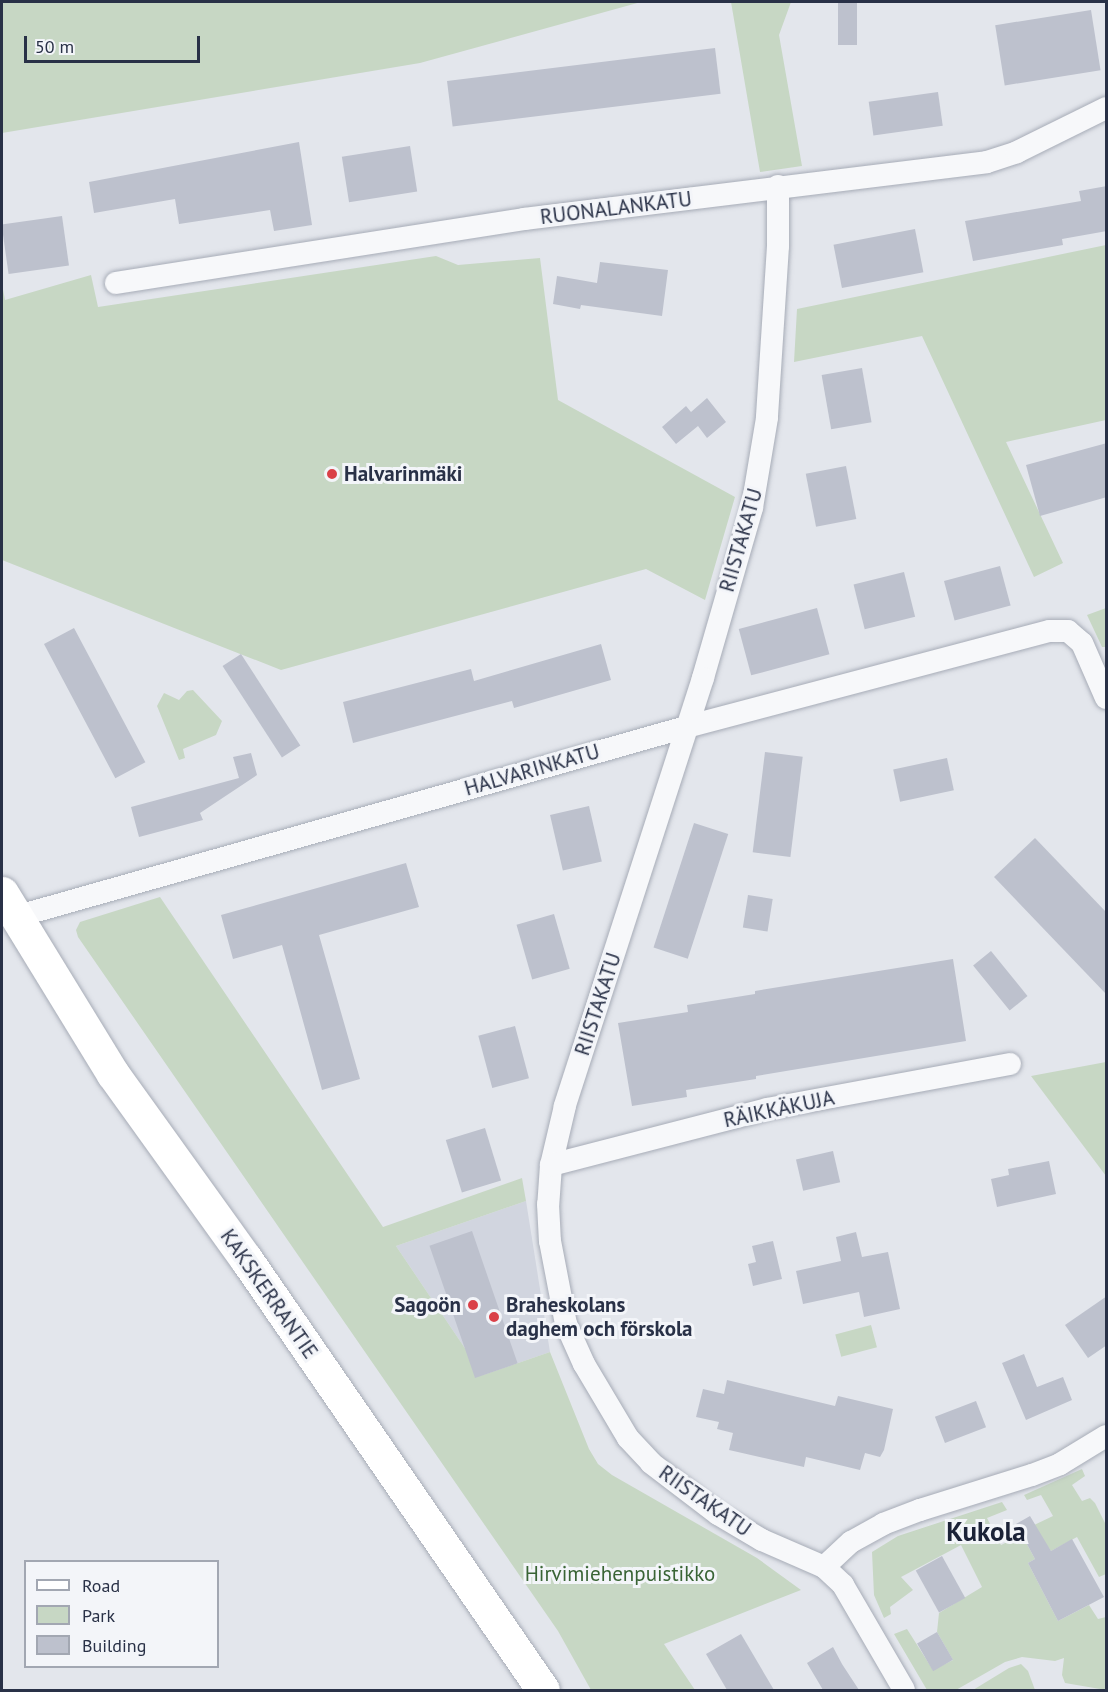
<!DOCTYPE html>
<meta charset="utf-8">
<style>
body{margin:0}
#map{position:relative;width:1108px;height:1692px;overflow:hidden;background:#e3e6ec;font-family:"PT Sans",sans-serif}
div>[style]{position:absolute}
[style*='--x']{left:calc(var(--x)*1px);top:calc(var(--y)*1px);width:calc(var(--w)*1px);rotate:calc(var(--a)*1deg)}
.built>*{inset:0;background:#d1d5df}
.green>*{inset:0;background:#c7d7c4;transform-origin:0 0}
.building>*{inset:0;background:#bdc1cd;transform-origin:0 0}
.roads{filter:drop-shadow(0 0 2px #a7acb7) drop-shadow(0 0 2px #a7acb7)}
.street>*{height:22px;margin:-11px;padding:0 11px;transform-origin:11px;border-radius:11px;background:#f7f8fa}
.secondary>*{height:33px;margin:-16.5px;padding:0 16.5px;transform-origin:16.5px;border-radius:16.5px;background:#fff}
.dots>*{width:16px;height:16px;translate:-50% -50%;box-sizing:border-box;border:3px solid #f3f5f9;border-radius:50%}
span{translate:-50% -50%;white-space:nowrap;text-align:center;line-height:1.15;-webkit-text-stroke:6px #f3f5f9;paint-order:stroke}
.street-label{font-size:21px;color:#293147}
.poi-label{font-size:21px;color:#293147;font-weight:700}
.left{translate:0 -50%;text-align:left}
.right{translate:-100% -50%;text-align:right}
.park-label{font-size:21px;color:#396435}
.district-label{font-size:27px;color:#1b2237;font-weight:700}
.frame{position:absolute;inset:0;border:3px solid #293147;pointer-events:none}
.legend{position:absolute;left:24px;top:1560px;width:195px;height:108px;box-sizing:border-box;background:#f3f5f9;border:2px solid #a2a7b2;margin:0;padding:8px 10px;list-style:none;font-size:18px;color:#293147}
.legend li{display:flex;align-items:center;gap:12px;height:30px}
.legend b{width:30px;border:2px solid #a2a7b2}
.scale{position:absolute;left:24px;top:36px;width:176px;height:27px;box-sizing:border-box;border:3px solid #293147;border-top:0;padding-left:8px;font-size:18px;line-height:21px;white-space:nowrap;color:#293147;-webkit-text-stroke:4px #f3f5f9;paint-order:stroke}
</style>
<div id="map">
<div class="built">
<i style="clip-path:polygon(526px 1201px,550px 1352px,483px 1375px,396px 1246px)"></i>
</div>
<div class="green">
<i style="clip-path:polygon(2px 2px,641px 2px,420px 63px,2px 133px)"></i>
<i style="clip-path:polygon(731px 2px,791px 2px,779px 35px,802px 166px,760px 172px)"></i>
<i style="clip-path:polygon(1106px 245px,1106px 420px,1006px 442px,1063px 563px,1034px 577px,922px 336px,794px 362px,797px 309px)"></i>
<i style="clip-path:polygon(436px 256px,458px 265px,540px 258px,558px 400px,735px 497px,705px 600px,646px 569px,281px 670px,2px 560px,2px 284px,5px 300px,91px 275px,98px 307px)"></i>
<i style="clip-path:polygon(1106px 608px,1106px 647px,1102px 647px,1087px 615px)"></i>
<i style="clip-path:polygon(193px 690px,222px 721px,216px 735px,183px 749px,185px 758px,179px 760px,157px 706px,164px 693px,179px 700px,187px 691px)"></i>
<i style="clip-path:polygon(160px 897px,383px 1227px,522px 1178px,526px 1201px,396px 1246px,483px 1375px,550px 1352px,589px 1449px,598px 1464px,612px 1475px,757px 1558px,801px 1590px,664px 1644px,695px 1690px,591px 1690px,558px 1631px,78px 937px,76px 930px,80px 922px)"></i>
<i style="clip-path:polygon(1106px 1062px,1106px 1176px,1031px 1076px)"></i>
<i style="left:871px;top:1325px;width:23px;height:37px;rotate:75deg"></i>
<i style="clip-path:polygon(1082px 1469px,1085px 1476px,1072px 1485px,1082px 1501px,1090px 1498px,1095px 1503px,1106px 1525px,1106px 1574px,1099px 1577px,1077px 1537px,1051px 1551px,1032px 1526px,1053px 1516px,1041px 1495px,1027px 1500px,1024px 1495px)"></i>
<i style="clip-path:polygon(1002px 1502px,1007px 1510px,987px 1518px,1001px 1545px,1022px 1535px,1035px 1559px,1028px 1563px,1058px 1621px,1089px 1605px,1098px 1619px,1106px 1617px,1106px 1690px,1065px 1683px,1062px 1675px,1064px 1658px,1055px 1661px,1022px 1657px,1005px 1662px,956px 1690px,927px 1690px,894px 1634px,907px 1629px,933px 1670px,953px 1660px,937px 1632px,939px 1613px,982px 1587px,961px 1545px,901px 1577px,913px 1590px,890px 1607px,891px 1614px,884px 1618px,874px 1595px,872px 1552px,898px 1536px)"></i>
<i style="clip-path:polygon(1021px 1664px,1028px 1671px,1035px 1690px,973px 1690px,1009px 1668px)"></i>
</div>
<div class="building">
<i style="left:838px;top:2px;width:19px;height:43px"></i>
<i style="left:1091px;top:10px;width:61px;height:97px;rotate:81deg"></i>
<i style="left:715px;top:48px;width:46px;height:270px;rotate:83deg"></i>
<i style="left:938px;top:92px;width:34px;height:70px;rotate:82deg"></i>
<i style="clip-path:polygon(299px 142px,312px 225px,274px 231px,270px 210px,179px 224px,175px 199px,94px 213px,89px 182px)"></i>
<i style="left:410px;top:146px;width:46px;height:69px;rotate:81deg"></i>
<i style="clip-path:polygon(1107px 186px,1107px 231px,1062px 239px,1063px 245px,973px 261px,965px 221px,1081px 201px,1079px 191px)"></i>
<i style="left:62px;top:216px;width:50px;height:61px;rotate:82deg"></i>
<i style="left:915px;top:229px;width:44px;height:83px;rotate:79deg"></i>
<i style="clip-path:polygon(600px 262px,668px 270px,662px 316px,581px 305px,580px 309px,553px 304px,557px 276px,597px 283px)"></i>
<i style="left:862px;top:368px;width:55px;height:41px;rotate:80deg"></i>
<i style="clip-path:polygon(707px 398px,726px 422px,707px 438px,698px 426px,676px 444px,662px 427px,686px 406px,691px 412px)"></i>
<i style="clip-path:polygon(1107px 443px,1107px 497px,1040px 516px,1026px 465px)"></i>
<i style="left:846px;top:466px;width:54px;height:41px;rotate:79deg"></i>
<i style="left:1000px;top:566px;width:41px;height:58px;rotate:75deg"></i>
<i style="left:904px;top:572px;width:46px;height:52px;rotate:76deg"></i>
<i style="left:817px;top:608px;width:48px;height:81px;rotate:75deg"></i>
<i style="left:74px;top:628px;width:152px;height:34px;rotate:62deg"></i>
<i style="clip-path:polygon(601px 644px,611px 680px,514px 708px,512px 701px,353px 743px,343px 702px,471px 669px,474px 681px)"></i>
<i style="left:241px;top:654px;width:109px;height:22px;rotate:57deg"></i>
<i style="left:765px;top:752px;width:38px;height:101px;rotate:7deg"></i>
<i style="clip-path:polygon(251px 753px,257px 775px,200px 813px,203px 820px,139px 837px,131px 807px,239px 778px,233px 757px)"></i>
<i style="left:947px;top:758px;width:33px;height:55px;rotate:78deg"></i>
<i style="left:589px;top:806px;width:57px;height:40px;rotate:77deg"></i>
<i style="left:694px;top:823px;width:36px;height:131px;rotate:18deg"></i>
<i style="clip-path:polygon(1035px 838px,1107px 913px,1107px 995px,994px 877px)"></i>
<i style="clip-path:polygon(406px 863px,419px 907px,319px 935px,360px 1079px,322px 1090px,282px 945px,233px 959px,221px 915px)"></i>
<i style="left:748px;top:895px;width:25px;height:33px;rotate:9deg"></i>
<i style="left:554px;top:914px;width:57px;height:39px;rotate:74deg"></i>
<i style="left:991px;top:951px;width:58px;height:23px;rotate:51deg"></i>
<i style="clip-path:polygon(953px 959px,966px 1041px,756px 1076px,756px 1079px,686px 1090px,687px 1097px,632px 1106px,618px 1023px,688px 1012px,687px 1005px,755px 994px,755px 991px)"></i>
<i style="left:515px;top:1026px;width:54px;height:38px;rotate:75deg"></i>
<i style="left:485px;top:1128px;width:55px;height:41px;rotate:73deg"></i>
<i style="left:833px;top:1151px;width:32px;height:38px;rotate:77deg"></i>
<i style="clip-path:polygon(1049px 1161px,1056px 1194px,997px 1207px,991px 1179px,1009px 1175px,1008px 1169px)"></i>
<i style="left:472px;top:1231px;width:140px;height:45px;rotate:71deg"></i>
<i style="clip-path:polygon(856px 1232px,862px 1257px,888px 1252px,900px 1309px,864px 1317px,859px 1292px,803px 1304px,796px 1271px,841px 1261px,836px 1237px)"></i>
<i style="clip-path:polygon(773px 1241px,782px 1279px,753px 1286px,748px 1264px,756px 1262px,752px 1246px)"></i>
<i style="clip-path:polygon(1107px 1296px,1107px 1345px,1088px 1358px,1065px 1325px)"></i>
<i style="clip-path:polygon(1024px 1354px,1037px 1387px,1063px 1377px,1072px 1400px,1026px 1420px,1002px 1363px)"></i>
<i style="clip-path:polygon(727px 1380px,835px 1406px,838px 1396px,893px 1409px,884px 1450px,880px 1457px,865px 1453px,860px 1470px,806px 1457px,804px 1467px,729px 1450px,733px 1433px,717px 1429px,719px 1422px,696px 1417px,703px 1389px,724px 1394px)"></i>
<i style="left:976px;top:1401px;width:28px;height:44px;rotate:69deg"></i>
<i style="clip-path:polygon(1030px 1516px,1051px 1551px,1072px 1539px,1104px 1597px,1058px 1621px,1028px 1563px,1035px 1559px,1016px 1524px)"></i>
<i style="left:942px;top:1556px;width:48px;height:30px;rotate:61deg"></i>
<i style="left:937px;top:1632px;width:32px;height:23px;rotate:60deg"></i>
<i style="clip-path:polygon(741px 1634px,774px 1690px,727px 1690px,706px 1654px)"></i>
<i style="clip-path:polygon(833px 1647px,842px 1664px,859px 1690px,823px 1690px,807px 1663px)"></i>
</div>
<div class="roads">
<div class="street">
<i style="--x:778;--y:186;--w:60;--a:90"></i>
<i style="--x:778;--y:246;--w:172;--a:93.7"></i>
<i style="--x:767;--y:418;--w:91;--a:99.5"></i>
<i style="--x:752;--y:508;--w:177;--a:106.1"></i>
<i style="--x:703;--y:678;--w:450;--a:107.9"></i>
<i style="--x:565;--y:1106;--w:61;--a:103.3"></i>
<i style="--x:551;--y:1165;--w:39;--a:94"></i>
<i style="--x:548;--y:1204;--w:37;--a:87"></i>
<i style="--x:550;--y:1241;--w:85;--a:79.1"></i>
<i style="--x:566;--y:1324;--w:44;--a:65.8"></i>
<i style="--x:584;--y:1364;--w:86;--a:59.3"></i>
<i style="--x:628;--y:1438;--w:34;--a:47"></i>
<i style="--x:651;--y:1463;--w:84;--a:37.3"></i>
<i style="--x:718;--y:1514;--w:51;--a:30.6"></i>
<i style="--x:762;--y:1540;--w:68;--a:23.5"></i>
<i style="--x:824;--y:1567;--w:26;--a:43"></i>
<i style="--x:843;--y:1585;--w:121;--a:59.8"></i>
<i style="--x:116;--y:283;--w:413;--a:-8.9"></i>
<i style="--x:524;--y:219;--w:466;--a:-7"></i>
<i style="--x:987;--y:162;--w:32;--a:-18"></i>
<i style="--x:1017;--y:152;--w:99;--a:-26.3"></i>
<i style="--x:15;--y:917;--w:697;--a:-15.81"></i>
<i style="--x:686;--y:727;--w:376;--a:-14.8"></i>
<i style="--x:1050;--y:631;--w:18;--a:0"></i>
<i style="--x:1068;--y:631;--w:18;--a:41"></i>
<i style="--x:1082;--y:643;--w:60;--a:66.4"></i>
<i style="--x:551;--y:1165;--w:223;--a:-14.5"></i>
<i style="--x:767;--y:1109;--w:247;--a:-10.5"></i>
<i style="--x:824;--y:1567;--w:37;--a:-43"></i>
<i style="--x:851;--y:1542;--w:37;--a:-29"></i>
<i style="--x:883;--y:1524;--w:40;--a:-21"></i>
<i style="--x:920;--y:1510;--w:117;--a:-17.4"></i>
<i style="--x:1032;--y:1475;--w:30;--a:-21"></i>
<i style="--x:1060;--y:1464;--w:54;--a:-31.3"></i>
</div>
<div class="secondary">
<i style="--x:2;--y:893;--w:212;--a:58.5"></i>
<i style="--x:113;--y:1074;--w:228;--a:54.3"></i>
<i style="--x:246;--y:1259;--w:523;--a:55.43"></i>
</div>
</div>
<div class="dots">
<i style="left:332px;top:474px;background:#da4048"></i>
<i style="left:473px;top:1305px;background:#da4048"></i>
<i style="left:494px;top:1317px;background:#da4048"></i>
</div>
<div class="street-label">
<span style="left:616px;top:208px;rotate:-7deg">RUONALANKATU</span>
<span style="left:741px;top:540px;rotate:-74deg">RIISTAKATU</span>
<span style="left:532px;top:770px;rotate:-16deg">HALVARINKATU</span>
<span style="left:598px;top:1004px;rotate:-72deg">RIISTAKATU</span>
<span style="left:779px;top:1109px;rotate:-12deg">RÄIKKÄKUJA</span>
<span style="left:269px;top:1294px;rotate:55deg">KAKSKERRANTIE</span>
<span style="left:705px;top:1501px;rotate:35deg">RIISTAKATU</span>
</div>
<div class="poi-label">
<span class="left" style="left:344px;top:474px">Halvarinmäki</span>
<span class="right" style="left:461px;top:1305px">Sagoön</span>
<span class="left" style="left:506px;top:1317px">Braheskolans<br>daghem och förskola</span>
</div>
<div class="park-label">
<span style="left:620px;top:1574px">Hirvimiehenpuistikko</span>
</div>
<div class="district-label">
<span style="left:986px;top:1532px">Kukola</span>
</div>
<div class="frame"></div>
<ul class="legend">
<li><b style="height:8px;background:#fff"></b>Road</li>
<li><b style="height:16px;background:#c7d7c4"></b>Park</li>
<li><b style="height:16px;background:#bdc1cd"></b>Building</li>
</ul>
<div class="scale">50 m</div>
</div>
